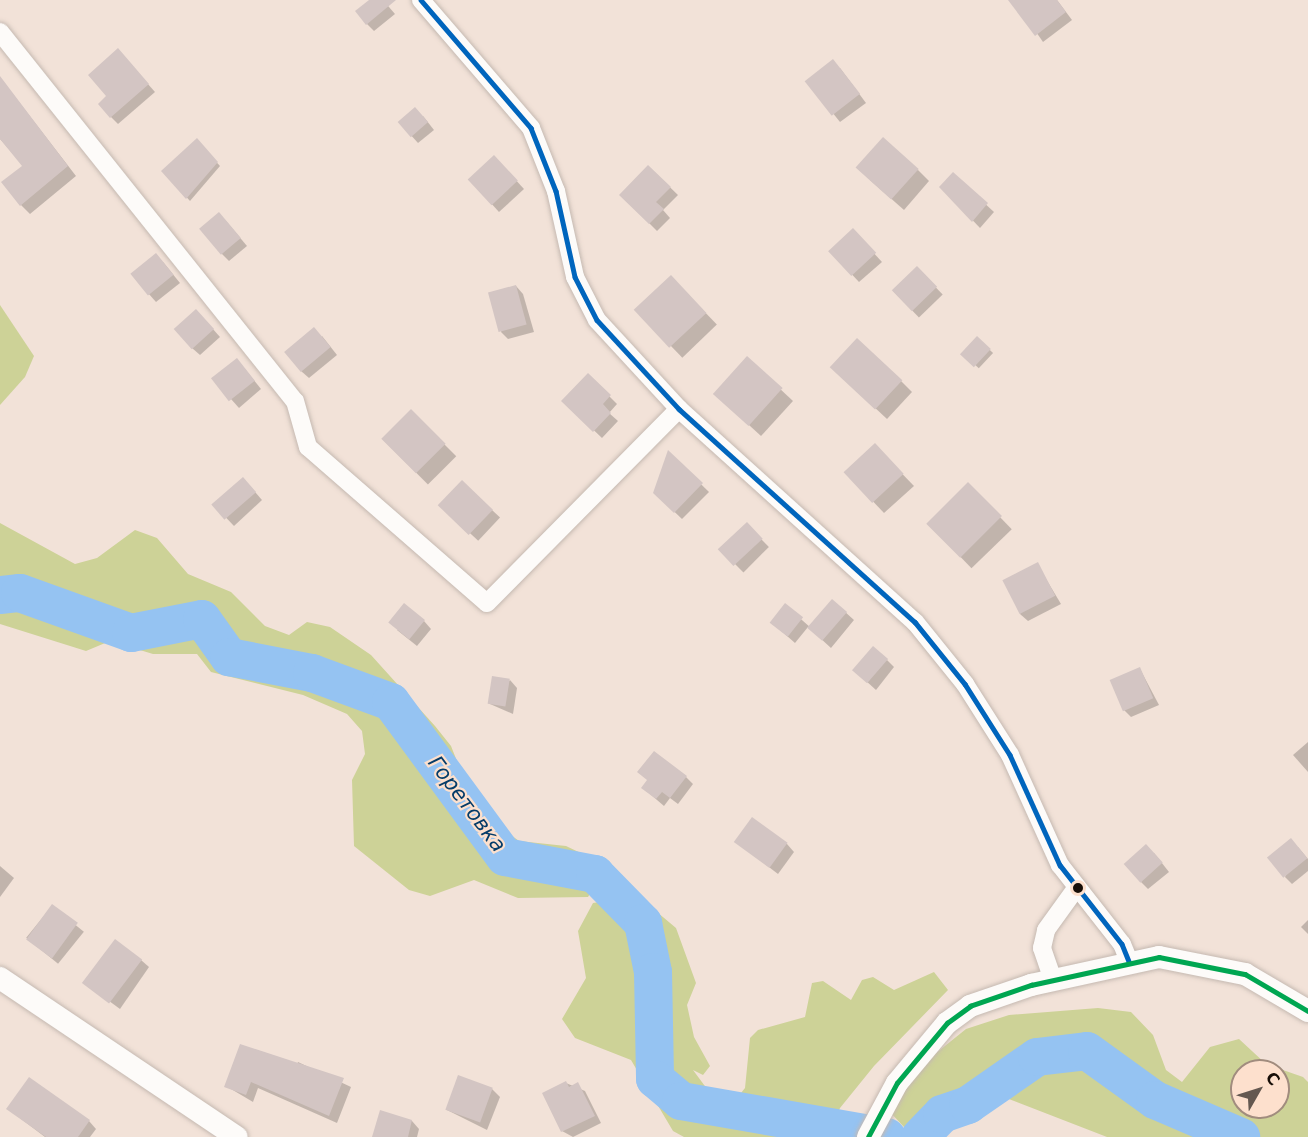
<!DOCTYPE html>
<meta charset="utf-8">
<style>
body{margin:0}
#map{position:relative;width:1308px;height:1137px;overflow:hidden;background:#f2e2d8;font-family:"DejaVu Sans",sans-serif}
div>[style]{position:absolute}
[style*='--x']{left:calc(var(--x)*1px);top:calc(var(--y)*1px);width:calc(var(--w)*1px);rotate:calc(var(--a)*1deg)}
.forest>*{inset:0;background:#cdd297}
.shadow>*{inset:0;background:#0003;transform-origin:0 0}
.river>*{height:38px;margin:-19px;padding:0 19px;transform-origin:19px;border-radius:19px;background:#95c3f2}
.building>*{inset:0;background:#d3c5c3;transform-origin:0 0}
.roads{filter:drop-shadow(0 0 2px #c5b9b1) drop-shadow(0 0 2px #c5b9b1)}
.minor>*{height:18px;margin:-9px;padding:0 9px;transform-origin:9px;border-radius:9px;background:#fdfbf9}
.tertiary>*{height:22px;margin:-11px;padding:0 11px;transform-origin:11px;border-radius:11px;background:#fdfbf9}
.bus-1>*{height:4.5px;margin:-2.25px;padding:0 2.25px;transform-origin:2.25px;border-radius:2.25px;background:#0065bd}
.bus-2>*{height:4.5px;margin:-2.25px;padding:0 2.25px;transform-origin:2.25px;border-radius:2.25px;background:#00a651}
.dots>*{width:16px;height:16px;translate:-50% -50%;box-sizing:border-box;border:3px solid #fde0cd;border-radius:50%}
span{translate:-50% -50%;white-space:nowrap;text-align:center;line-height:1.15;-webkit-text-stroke:4.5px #fde0cd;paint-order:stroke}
.water-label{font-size:21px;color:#053c69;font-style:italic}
.north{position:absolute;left:1230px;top:1059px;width:60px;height:60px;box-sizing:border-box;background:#fde0cd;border:2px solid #a18c7e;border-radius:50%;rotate:51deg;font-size:16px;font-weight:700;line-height:24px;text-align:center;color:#170e07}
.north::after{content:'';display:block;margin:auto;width:21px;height:27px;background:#645850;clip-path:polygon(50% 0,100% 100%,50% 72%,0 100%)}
</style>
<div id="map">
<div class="forest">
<i style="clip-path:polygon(0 305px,34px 356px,25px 377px,0 405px)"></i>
<i style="clip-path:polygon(0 523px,75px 564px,97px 558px,135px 530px,157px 538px,188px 574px,231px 592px,265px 626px,289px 635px,307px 622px,330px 627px,371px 655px,435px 726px,451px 746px,468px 789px,499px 826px,519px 841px,566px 846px,587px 856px,601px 876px,588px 897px,518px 898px,474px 880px,430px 896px,409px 890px,354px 846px,352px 780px,365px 754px,362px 731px,347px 714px,303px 695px,211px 672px,197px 654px,153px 654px,110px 641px,86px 651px,0 624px)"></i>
<i style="clip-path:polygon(606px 901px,651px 907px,676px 928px,696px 983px,687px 1005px,694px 1037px,710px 1066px,703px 1075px,693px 1070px,713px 1097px,725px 1100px,737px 1098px,745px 1088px,750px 1038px,758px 1030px,805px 1017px,812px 983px,823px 981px,851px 1000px,862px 980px,873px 977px,894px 990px,934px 972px,948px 990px,874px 1066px,840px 1108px,827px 1137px,684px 1137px,673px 1131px,631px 1060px,575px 1038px,562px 1019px,586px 978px,578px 931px,593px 903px)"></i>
<i style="clip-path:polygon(evenodd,1098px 1008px,1131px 1012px,1153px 1035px,1166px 1070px,1182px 1082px,1210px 1047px,1239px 1039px,1266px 1064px,1303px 1077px,1308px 1082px,1308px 1137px,1107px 1137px,1001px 1096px,968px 1123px,904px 1127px,889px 1111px,925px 1062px,966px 1029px,1009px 1015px,1098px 1008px,1242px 1071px,1278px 1071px,1278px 1107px,1242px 1107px,1242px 1071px)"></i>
</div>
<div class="shadow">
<i style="clip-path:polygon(371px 0,383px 0,395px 14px,374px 31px,367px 24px)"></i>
<i style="clip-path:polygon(1014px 0,1057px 0,1072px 20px,1043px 42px)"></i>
<i style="clip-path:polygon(125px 58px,155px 92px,118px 124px,111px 117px,108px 96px)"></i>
<i style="clip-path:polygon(840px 68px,866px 103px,840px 122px,807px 81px)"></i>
<i style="clip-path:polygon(5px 84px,76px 176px,30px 214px,21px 205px,24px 166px,0 139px,0 88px)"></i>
<i style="clip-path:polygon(423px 116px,434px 130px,418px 143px,399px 122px)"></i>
<i style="clip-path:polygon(197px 141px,220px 166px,190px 201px,163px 171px)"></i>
<i style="clip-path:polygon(501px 164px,524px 189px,499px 212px,469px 179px)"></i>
<i style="clip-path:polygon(649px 167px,678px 195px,663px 210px,670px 218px,657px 231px,621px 195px)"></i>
<i style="clip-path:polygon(918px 170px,929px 181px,904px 210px,870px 180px)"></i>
<i style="clip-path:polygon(953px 174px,994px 212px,980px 228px,941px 187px)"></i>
<i style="clip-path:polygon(226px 221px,247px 246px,229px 261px,222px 254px)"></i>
<i style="clip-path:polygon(860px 238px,882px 262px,859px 282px,830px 251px)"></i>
<i style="clip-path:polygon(163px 262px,180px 283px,156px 302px,132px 275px)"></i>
<i style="left:917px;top:268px;width:37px;height:33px;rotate:46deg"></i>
<i style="left:671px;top:277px;width:66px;height:48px;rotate:46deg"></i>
<i style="clip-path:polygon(516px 286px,523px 294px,534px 332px,508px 339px,501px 332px)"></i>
<i style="clip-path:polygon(204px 319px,220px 337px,200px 355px,192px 348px)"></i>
<i style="clip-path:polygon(322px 336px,337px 355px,309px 378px,301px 371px)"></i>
<i style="left:977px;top:338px;width:22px;height:21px;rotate:43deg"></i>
<i style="clip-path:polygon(747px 358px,793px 401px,761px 436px,727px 405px)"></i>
<i style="clip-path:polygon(244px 368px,261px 389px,239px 408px,214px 380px)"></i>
<i style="clip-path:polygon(588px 375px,617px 404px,609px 413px,618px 421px,602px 438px,563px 401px)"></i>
<i style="clip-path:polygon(843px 378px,901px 381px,912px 392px,887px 419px)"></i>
<i style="left:411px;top:411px;width:64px;height:40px;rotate:45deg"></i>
<i style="clip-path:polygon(669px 453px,709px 492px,682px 519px,660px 498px)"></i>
<i style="clip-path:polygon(886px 457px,914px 486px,884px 513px,846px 473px)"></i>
<i style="left:462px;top:482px;width:52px;height:32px;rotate:43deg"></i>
<i style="left:968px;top:484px;width:63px;height:56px;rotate:46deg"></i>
<i style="clip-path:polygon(250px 486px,262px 500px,234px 526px,214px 505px)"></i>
<i style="left:747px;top:525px;width:31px;height:36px;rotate:45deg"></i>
<i style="clip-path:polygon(1037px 564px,1061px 604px,1028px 621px,1020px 614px)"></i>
<i style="clip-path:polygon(833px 601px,854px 620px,831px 648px,808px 627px,795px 643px,771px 622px,785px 605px,811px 628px)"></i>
<i style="clip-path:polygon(424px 621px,431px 629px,417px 646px,397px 630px)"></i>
<i style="clip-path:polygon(887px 660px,894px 667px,876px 690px,855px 671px)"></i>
<i style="clip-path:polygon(1140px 669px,1159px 705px,1131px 717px,1123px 709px)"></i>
<i style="clip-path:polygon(510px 680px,517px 688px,513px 714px,490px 704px)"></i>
<i style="clip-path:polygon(1308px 742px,1308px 772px,1293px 755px)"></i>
<i style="clip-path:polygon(686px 777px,693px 784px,678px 804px,670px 798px,664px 806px,643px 788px,648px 781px)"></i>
<i style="clip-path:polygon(736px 842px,787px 844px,794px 852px,778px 874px)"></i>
<i style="clip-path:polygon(1298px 847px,1308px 859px,1308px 871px,1292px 884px,1285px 877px)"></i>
<i style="clip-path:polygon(1154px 853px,1169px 872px,1148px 889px,1141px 882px)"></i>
<i style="clip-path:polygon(0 866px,14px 878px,0 897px)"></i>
<i style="left:52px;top:906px;width:41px;height:41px;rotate:39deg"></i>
<i style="clip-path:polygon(1308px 920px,1308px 934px,1301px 927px)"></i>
<i style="clip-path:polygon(141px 960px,149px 967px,120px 1009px,86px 984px)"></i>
<i style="clip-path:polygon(298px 1062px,351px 1087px,337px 1123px,258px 1088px,253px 1102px,226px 1086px,296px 1067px)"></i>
<i style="clip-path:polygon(566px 1083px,585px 1091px,601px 1123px,573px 1137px,562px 1131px)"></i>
<i style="clip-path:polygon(492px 1089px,500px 1097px,487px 1130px,447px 1110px)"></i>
<i style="clip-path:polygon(8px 1109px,89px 1121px,96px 1129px,90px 1137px,45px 1137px)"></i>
<i style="clip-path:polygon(381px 1112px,412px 1121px,419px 1129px,417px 1137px,375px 1137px)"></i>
</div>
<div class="river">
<i style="--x:0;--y:595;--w:20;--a:-6"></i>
<i style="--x:20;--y:593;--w:118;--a:19.8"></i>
<i style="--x:131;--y:633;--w:72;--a:-11.2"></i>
<i style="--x:202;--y:619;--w:47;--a:54.6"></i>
<i style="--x:229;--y:657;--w:85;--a:10.9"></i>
<i style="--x:312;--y:673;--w:84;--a:20.2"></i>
<i style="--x:391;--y:702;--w:192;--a:53.7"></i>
<i style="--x:505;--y:857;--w:92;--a:10.7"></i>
<i style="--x:595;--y:874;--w:69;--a:45.6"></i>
<i style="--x:643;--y:923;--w:50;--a:78.5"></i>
<i style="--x:653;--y:972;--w:107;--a:88.9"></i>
<i style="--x:655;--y:1079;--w:34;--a:40"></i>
<i style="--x:681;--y:1101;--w:209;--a:9.9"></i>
<i style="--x:920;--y:1137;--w:32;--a:-46"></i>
<i style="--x:942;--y:1114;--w:28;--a:-19"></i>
<i style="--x:968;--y:1105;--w:84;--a:-34.8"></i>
<i style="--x:1037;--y:1057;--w:50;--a:-6.8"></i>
<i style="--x:1087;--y:1051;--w:84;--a:35.8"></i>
<i style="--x:1155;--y:1100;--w:94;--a:23.3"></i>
</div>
<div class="building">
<i style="clip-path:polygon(369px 0,396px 0,366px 25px,355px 11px)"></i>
<i style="clip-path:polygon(1008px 0,1057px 0,1066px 12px,1035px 36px)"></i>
<i style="clip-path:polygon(118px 48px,149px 84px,110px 118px,98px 104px,106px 96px,88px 75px)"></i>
<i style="left:833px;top:59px;width:44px;height:36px;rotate:52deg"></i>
<i style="clip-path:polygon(0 76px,68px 166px,20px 206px,1px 182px,22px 166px,0 139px)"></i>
<i style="left:415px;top:107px;width:20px;height:23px;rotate:49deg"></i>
<i style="left:883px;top:137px;width:48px;height:41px;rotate:42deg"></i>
<i style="clip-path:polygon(197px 138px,218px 162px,186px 199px,161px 171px)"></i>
<i style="left:494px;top:155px;width:35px;height:36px;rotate:47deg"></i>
<i style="clip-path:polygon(648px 165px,671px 187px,656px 202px,664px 209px,649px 224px,619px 195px)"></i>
<i style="clip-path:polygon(953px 172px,988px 203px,972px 222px,939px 187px)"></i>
<i style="left:219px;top:212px;width:34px;height:26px;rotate:50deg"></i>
<i style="left:853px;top:228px;width:34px;height:34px;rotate:47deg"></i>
<i style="left:156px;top:253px;width:28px;height:33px;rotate:51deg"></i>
<i style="left:917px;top:266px;width:29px;height:35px;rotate:46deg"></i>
<i style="left:671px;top:275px;width:52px;height:51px;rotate:47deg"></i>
<i style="left:516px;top:285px;width:41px;height:29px;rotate:75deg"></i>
<i style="left:196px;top:309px;width:27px;height:30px;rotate:48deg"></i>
<i style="left:314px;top:327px;width:26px;height:39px;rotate:50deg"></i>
<i style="left:977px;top:336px;width:19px;height:25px;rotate:43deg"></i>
<i style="left:857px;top:338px;width:62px;height:40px;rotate:43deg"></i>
<i style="left:747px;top:356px;width:48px;height:51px;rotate:42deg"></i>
<i style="left:237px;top:358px;width:29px;height:33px;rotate:52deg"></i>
<i style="clip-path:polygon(588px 373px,611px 395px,603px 404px,611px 413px,593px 432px,561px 401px)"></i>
<i style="left:411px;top:409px;width:49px;height:42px;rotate:45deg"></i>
<i style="left:875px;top:443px;width:42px;height:43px;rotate:47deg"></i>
<i style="clip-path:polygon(668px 450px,703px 483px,674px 513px,653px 493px)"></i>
<i style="left:243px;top:477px;width:20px;height:42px;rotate:49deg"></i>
<i style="left:462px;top:480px;width:43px;height:35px;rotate:44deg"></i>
<i style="left:968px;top:482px;width:48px;height:59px;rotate:45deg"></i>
<i style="left:747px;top:522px;width:23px;height:40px;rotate:47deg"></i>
<i style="left:1038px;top:562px;width:38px;height:40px;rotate:63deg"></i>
<i style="left:832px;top:599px;width:20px;height:38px;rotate:41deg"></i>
<i style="left:404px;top:603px;width:27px;height:25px;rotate:39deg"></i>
<i style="left:785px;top:603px;width:23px;height:25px;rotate:38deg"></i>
<i style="left:873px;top:646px;width:20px;height:32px;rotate:41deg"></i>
<i style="left:1140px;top:667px;width:34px;height:33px;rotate:67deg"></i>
<i style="left:492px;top:676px;width:18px;height:28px;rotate:9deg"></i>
<i style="clip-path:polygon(654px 751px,687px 776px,670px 798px,662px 792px,656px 799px,641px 788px,647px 780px,637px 772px)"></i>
<i style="left:752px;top:817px;width:44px;height:31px;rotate:36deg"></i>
<i style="left:1291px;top:838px;width:26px;height:31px;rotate:51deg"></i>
<i style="left:1146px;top:844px;width:25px;height:30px;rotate:48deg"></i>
<i style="left:52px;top:904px;width:32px;height:44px;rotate:36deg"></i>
<i style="left:115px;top:939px;width:34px;height:55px;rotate:37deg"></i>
<i style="clip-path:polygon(240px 1044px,344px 1078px,329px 1116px,251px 1082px,246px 1095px,224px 1087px)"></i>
<i style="left:458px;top:1075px;width:37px;height:37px;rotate:20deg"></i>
<i style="clip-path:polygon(29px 1077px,90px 1120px,78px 1137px,46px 1137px,6px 1109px)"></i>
<i style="clip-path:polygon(566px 1081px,569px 1087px,578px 1082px,595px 1116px,561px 1132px,542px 1093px)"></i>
<i style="clip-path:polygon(380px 1110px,412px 1120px,408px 1137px,372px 1137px)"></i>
</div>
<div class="roads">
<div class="minor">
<i style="--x:421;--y:0;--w:169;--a:49.3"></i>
<i style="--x:531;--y:128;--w:68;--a:68.4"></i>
<i style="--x:556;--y:191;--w:88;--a:77.5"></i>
<i style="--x:575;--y:277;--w:48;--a:62.9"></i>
<i style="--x:597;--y:320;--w:121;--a:47.3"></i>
<i style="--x:679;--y:409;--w:318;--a:42.1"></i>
<i style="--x:915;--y:622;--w:80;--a:51.1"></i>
<i style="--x:965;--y:684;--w:84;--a:57.6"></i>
<i style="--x:1010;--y:755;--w:121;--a:65.6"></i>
<i style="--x:1060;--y:865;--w:100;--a:51.9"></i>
<i style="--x:1122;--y:944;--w:18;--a:68"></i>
<i style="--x:0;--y:32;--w:472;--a:51.4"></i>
<i style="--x:295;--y:401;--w:48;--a:74.2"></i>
<i style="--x:308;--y:447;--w:237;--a:41.1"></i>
<i style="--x:487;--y:603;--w:273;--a:-45.3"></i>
<i style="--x:1053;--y:980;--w:34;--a:-109"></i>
<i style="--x:1042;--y:948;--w:18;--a:-77"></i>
<i style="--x:1046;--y:930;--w:53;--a:-54.2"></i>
</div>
<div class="tertiary">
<i style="--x:0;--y:978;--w:285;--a:33.9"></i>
<i style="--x:868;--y:1137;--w:61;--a:-61.8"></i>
<i style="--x:897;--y:1083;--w:78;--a:-50.2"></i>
<i style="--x:947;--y:1023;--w:29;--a:-36"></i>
<i style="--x:970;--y:1006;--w:65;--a:-19"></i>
<i style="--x:1031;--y:985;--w:131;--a:-12.3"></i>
<i style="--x:1159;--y:957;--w:88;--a:11.2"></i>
<i style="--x:1245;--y:974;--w:73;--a:30.4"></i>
</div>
</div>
<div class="bus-1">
<i style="--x:421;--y:0;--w:169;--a:49.3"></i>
<i style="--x:531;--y:128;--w:68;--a:68.4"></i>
<i style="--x:556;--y:191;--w:88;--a:77.5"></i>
<i style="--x:575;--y:277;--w:48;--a:62.9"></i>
<i style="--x:597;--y:320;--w:121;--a:47.3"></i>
<i style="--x:679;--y:409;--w:318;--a:42.1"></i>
<i style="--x:915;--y:622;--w:80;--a:51.1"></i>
<i style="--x:965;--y:684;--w:84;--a:57.6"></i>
<i style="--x:1010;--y:755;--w:121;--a:65.6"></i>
<i style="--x:1060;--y:865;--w:100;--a:51.9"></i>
<i style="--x:1122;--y:944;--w:18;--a:68"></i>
</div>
<div class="bus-2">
<i style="--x:868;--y:1137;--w:61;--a:-61.8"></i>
<i style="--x:897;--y:1083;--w:78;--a:-50.2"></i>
<i style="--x:947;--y:1023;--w:29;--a:-36"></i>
<i style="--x:970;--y:1006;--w:65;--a:-19"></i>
<i style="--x:1031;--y:985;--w:131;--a:-12.3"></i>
<i style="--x:1159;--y:957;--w:88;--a:11.2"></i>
<i style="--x:1245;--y:974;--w:73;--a:30.4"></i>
</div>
<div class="dots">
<i style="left:1078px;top:888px;background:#170e07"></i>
</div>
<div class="water-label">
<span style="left:467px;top:804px;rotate:53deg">Горетовка</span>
</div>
<div class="north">С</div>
</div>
